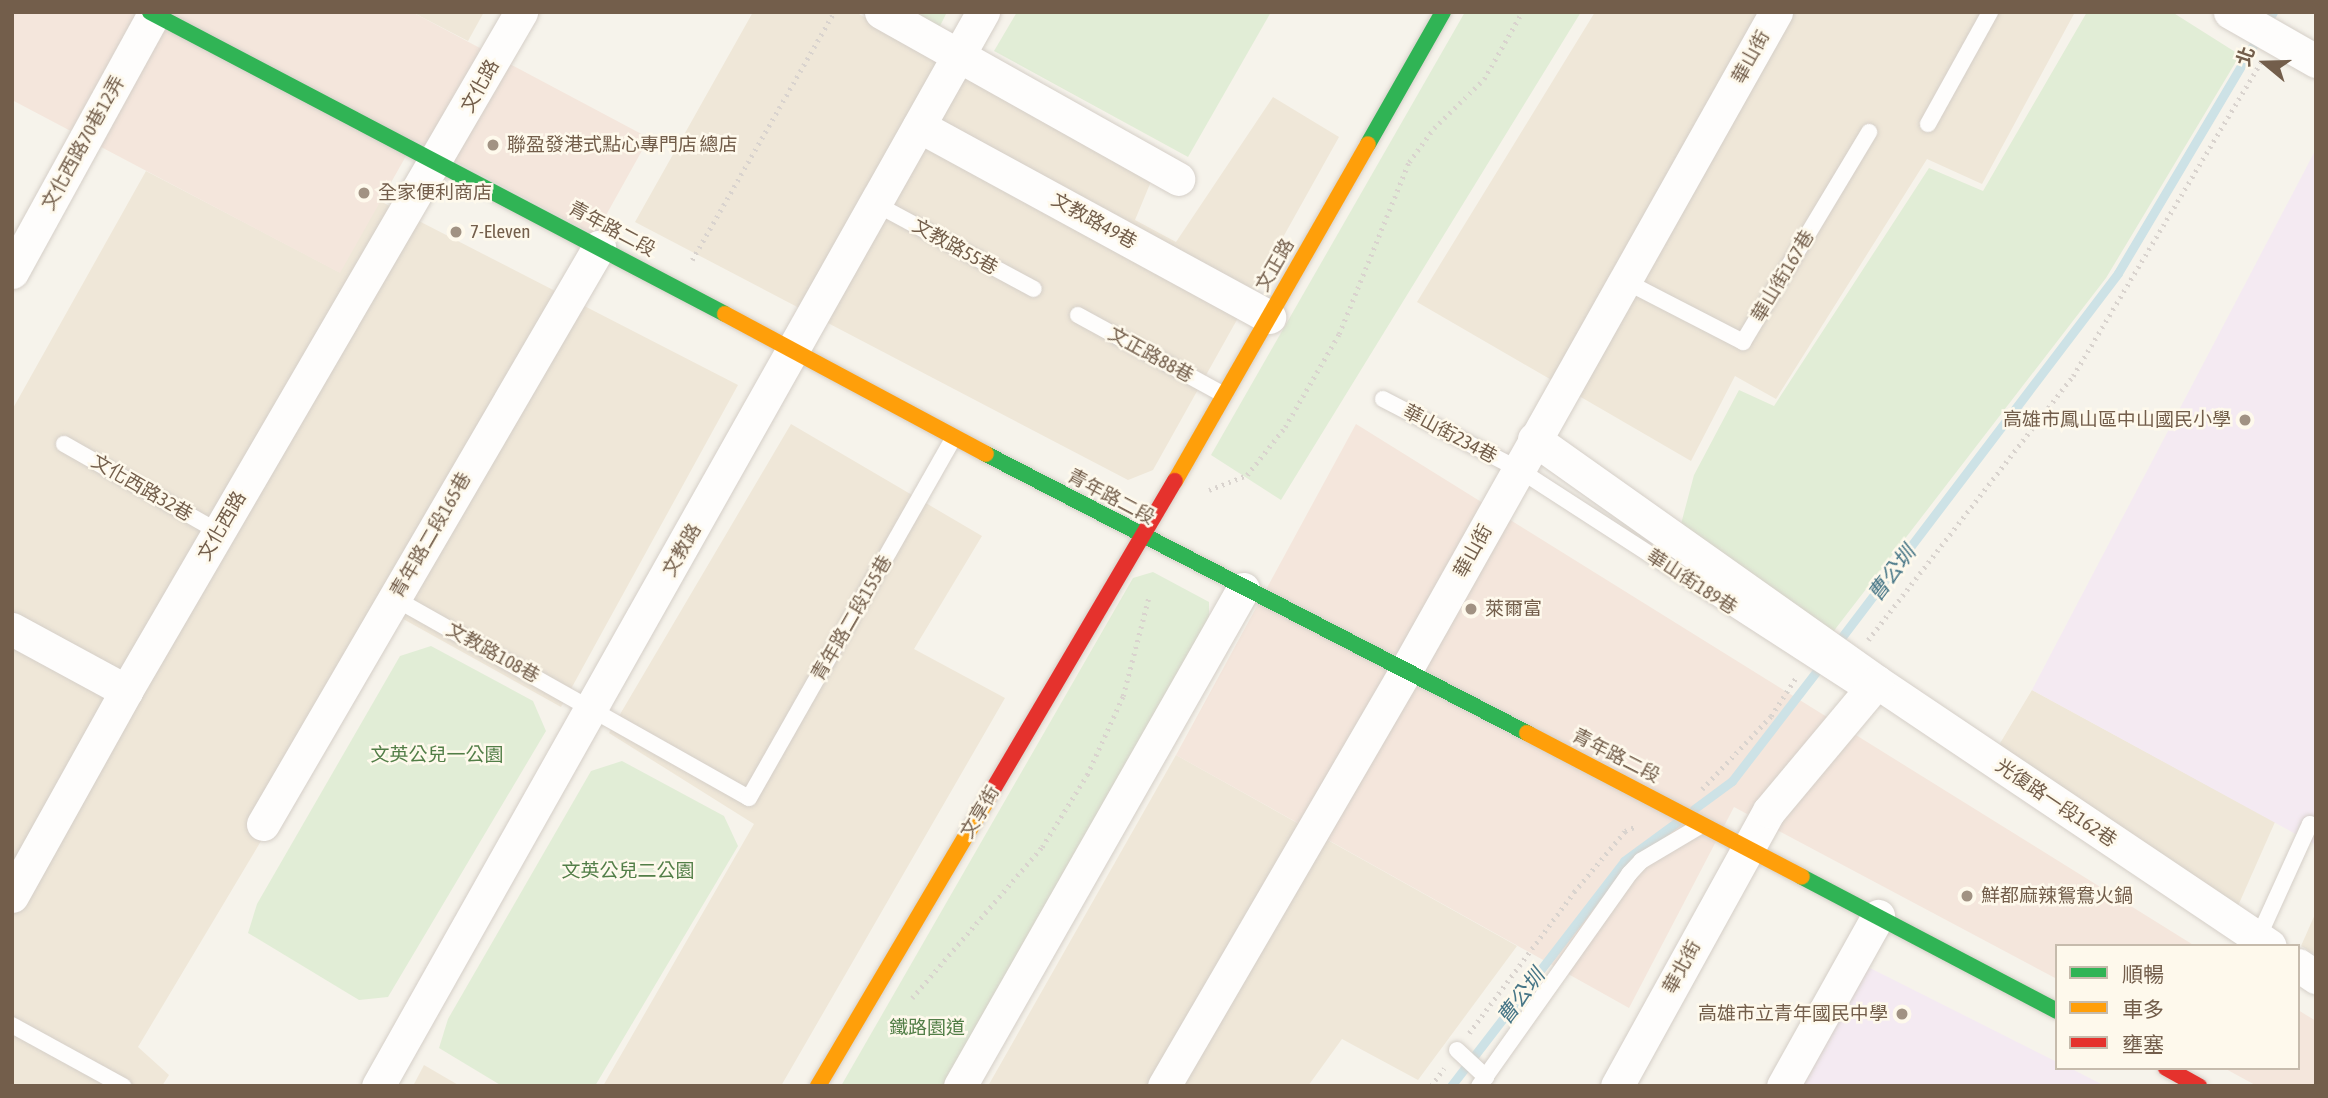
<!DOCTYPE html>
<meta charset="utf-8">
<style>
body{margin:0}
#map{position:relative;width:2328px;height:1098px;overflow:hidden;background:#f6f3eb;font-family:"Asap Condensed","Noto Sans TC",sans-serif}
div>[style]{position:absolute}
[style*='--x']{left:calc(var(--x)*1px);top:calc(var(--y)*1px);width:calc(var(--w)*1px);rotate:calc(var(--a)*1deg)}
.residential>*{inset:0;background:#efe7d8}
.commercial>*{inset:0;background:#f4e6dc}
.education>*{inset:0;background:#f4eaf2}
.green>*{inset:0;background:#e1edd6}
.stream>*{height:9px;margin:-4.5px;padding:0 4.5px;transform-origin:4.5px;border-radius:4.5px;background:#cde2e6}
.path>*{height:4.5px;margin-top:-2.25px;transform-origin:0;background:repeating-linear-gradient(90deg,#d9d3ce 0 2px,transparent 0 7px)}
.roads{filter:drop-shadow(0 0 2px #d5cfc8) drop-shadow(0 0 2px #d5cfc8)}
.lane>*{height:16px;margin:-8px;padding:0 8px;transform-origin:8px;border-radius:8px;background:#fefdfc}
.street>*{height:33px;margin:-16.5px;padding:0 16.5px;transform-origin:16.5px;border-radius:16.5px;background:#fefdfc}
.fast>*{height:16px;margin:-8px;padding:0 8px;transform-origin:8px;border-radius:8px;background:#30b455}
.slow>*{height:16px;margin:-8px;padding:0 8px;transform-origin:8px;border-radius:8px;background:#ff9f0a}
.jam>*{height:16px;margin:-8px;padding:0 8px;transform-origin:8px;border-radius:8px;background:#e5322d}
.dots>*{width:19px;height:19px;translate:-50% -50%;box-sizing:border-box;border:4px solid #fef9ec;border-radius:50%}
span{translate:-50% -50%;white-space:nowrap;text-align:center;line-height:1.15;-webkit-text-stroke:5px #fef9ec;paint-order:stroke}
.street-label{font-size:19px;color:#735e4b}
.poi-label{font-size:19px;color:#735e4b}
.left{translate:0 -50%;text-align:left}
.right{translate:-100% -50%;text-align:right}
.park-label{font-size:19px;color:#527e47}
.water-label{font-size:21px;color:#467586;font-style:italic}
.frame{position:absolute;inset:0;border:14px solid #735e4b;pointer-events:none}
.legend{position:absolute;left:2055px;top:944px;width:245px;height:126px;box-sizing:border-box;background:#fef9ec;border:2px solid #c6bbac;margin:0;padding:9px 12px;list-style:none;font-size:21px;color:#735e4b}
.legend li{display:flex;align-items:center;gap:14px;height:35px}
.legend b{width:35px;border:2px solid #c6bbac}
.north{position:absolute;left:2230px;top:28px;width:70px;height:70px;-webkit-text-stroke:5px #fef9ec;paint-order:stroke;rotate:289deg;font-size:19px;font-weight:700;line-height:28px;text-align:center;color:#735e4b}
.north::after{content:'';display:block;margin:auto;width:24px;height:32px;background:#735e4b;clip-path:polygon(50% 0,100% 100%,50% 72%,0 100%)}
</style>
<div id="map">
<div class="residential">
<i style="clip-path:polygon(412px 12px,484px 12px,468px 41px)"></i>
<i style="clip-path:polygon(753px 12px,855px 12px,995px 87px,1152px 179px,1135px 220px,1176px 242px,1273px 97px,1339px 137px,1153px 470px,1128px 480px,635px 222px)"></i>
<i style="clip-path:polygon(1595px 12px,2075px 12px,1982px 184px,1927px 159px,1776px 399px,1735px 376px,1691px 461px,1417px 302px)"></i>
<i style="clip-path:polygon(146px 171px,339px 272px,380px 201px,738px 385px,561px 707px,396px 615px,138px 1047px,169px 1075px,162px 1086px,12px 1086px,12px 410px)"></i>
<i style="clip-path:polygon(791px 424px,982px 536px,914px 649px,1005px 698px,781px 1086px,603px 1086px,754px 824px,609px 733px)"></i>
<i style="clip-path:polygon(2032px 690px,2275px 822px,2237px 908px,1999px 745px)"></i>
<i style="clip-path:polygon(1176px 755px,1517px 946px,1418px 1080px,1342px 1039px,1308px 1086px,988px 1086px)"></i>
<i style="clip-path:polygon(2316px 912px,2316px 955px,2301px 946px)"></i>
<i style="clip-path:polygon(424px 1065px,460px 1086px,413px 1086px)"></i>
</div>
<div class="commercial">
<i style="clip-path:polygon(12px 12px,412px 12px,649px 138px,595px 235px,415px 140px,340px 273px,12px 100px)"></i>
<i style="clip-path:polygon(1356px 424px,2195px 946px,2057px 946px,2057px 979px,1734px 807px,1629px 1008px,1176px 755px)"></i>
<i style="clip-path:polygon(2298px 1010px,2316px 1021px,2316px 1086px,2257px 1086px,2224px 1068px,2298px 1068px)"></i>
</div>
<div class="education">
<i style="clip-path:polygon(2316px 149px,2316px 845px,2032px 690px)"></i>
<i style="clip-path:polygon(1868px 967px,2057px 1062px,2057px 1068px,2070px 1068px,2105px 1086px,1803px 1086px)"></i>
</div>
<div class="green">
<i style="clip-path:polygon(907px 12px,947px 12px,938px 30px)"></i>
<i style="clip-path:polygon(1017px 12px,1271px 12px,1188px 157px,994px 51px)"></i>
<i style="clip-path:polygon(1465px 12px,1581px 12px,1281px 500px,1211px 455px)"></i>
<i style="clip-path:polygon(2087px 12px,2172px 12px,2240px 55px,2106px 278px,1833px 632px,1681px 524px,1694px 475px,1739px 390px,1774px 406px,1929px 168px,1983px 191px)"></i>
<i style="clip-path:polygon(1153px 572px,1209px 602px,1209px 623px,946px 1086px,841px 1086px,1133px 578px)"></i>
<i style="clip-path:polygon(431px 646px,533px 701px,546px 731px,388px 997px,359px 1000px,248px 933px,257px 904px,400px 656px)"></i>
<i style="clip-path:polygon(622px 761px,724px 816px,738px 846px,595px 1086px,502px 1086px,439px 1048px,448px 1019px,591px 771px)"></i>
</div>
<div class="stream">
<i style="--x:1835;--y:646;--w:468;--a:-52.8"></i>
<i style="--x:2118;--y:273;--w:304;--a:-59.3"></i>
<i style="--x:1694;--y:809;--w:47;--a:-36.4"></i>
<i style="--x:1732;--y:781;--w:149;--a:-52.4"></i>
<i style="--x:1451;--y:1086;--w:284;--a:-52.4"></i>
<i style="--x:1624;--y:861;--w:66;--a:-36.3"></i>
</div>
<div class="path">
<i style="--x:692;--y:260;--w:286;--a:-60.2"></i>
<i style="--x:1209;--y:490;--w:41;--a:-21.5"></i>
<i style="--x:1247;--y:475;--w:61;--a:-51.6"></i>
<i style="--x:1285;--y:427;--w:108;--a:-59.9"></i>
<i style="--x:1339;--y:334;--w:186;--a:-67.9"></i>
<i style="--x:1409;--y:162;--w:42;--a:-53.7"></i>
<i style="--x:1434;--y:128;--w:70;--a:-44.4"></i>
<i style="--x:1484;--y:79;--w:77;--a:-60.4"></i>
<i style="--x:1868;--y:640;--w:334;--a:-52.2"></i>
<i style="--x:2073;--y:376;--w:365;--a:-59.1"></i>
<i style="--x:1702;--y:789;--w:100;--a:-46.6"></i>
<i style="--x:1771;--y:716;--w:48;--a:-57"></i>
<i style="--x:912;--y:998;--w:199;--a:-49.3"></i>
<i style="--x:1042;--y:847;--w:85;--a:-58"></i>
<i style="--x:1087;--y:775;--w:87;--a:-65.5"></i>
<i style="--x:1123;--y:696;--w:103;--a:-75.4"></i>
<i style="--x:1469;--y:1033;--w:176;--a:-53.3"></i>
<i style="--x:1574;--y:892;--w:80;--a:-50.1"></i>
<i style="--x:1625;--y:831;--w:10;--a:-24"></i>
<i style="--x:1431;--y:1086;--w:22;--a:-54"></i>
</div>
<div class="roads">
<div class="lane">
<i style="--x:1928;--y:124;--w:128;--a:-61"></i>
<i style="--x:876;--y:204;--w:179;--a:28.3"></i>
<i style="--x:1625;--y:281;--w:133;--a:27.3"></i>
<i style="--x:1743;--y:342;--w:245;--a:-59"></i>
<i style="--x:1078;--y:315;--w:166;--a:28.7"></i>
<i style="--x:1383;--y:399;--w:152;--a:27.4"></i>
<i style="--x:1518;--y:469;--w:416;--a:32.9"></i>
<i style="--x:64;--y:444;--w:178;--a:29.6"></i>
<i style="--x:394;--y:598;--w:407;--a:29.4"></i>
<i style="--x:749;--y:798;--w:415;--a:-60.4"></i>
<i style="--x:2258;--y:938;--w:125;--a:-65.5"></i>
<i style="--x:2310;--y:824;--w:6;--a:18"></i>
<i style="--x:12;--y:1025;--w:127;--a:28.8"></i>
<i style="--x:1457;--y:1050;--w:40;--a:43"></i>
<i style="--x:1479;--y:1086;--w:260;--a:-54.7"></i>
<i style="--x:1629;--y:874;--w:18;--a:-47"></i>
<i style="--x:1641;--y:861;--w:69;--a:-30.7"></i>
</div>
<div class="street">
<i style="--x:881;--y:12;--w:341;--a:29.3"></i>
<i style="--x:2230;--y:12;--w:99;--a:29.7"></i>
<i style="--x:919;--y:126;--w:399;--a:28.6"></i>
<i style="--x:12;--y:272;--w:294;--a:-61.2"></i>
<i style="--x:1534;--y:439;--w:420;--a:35.3"></i>
<i style="--x:1877;--y:682;--w:473;--a:33.9"></i>
<i style="--x:12;--y:629;--w:130;--a:28.5"></i>
<i style="--x:263;--y:824;--w:668;--a:-59.79"></i>
<i style="--x:12;--y:896;--w:235;--a:-60.9"></i>
<i style="--x:126;--y:691;--w:786;--a:-59.81"></i>
<i style="--x:2298;--y:965;--w:22;--a:34"></i>
<i style="--x:378;--y:1086;--w:1233;--a:-60.61"></i>
<i style="--x:960;--y:1086;--w:572;--a:-60.34"></i>
<i style="--x:1164;--y:1086;--w:481;--a:-59.8"></i>
<i style="--x:1406;--y:670;--w:755;--a:-60.65"></i>
<i style="--x:1617;--y:1086;--w:314;--a:-61.1"></i>
<i style="--x:1769;--y:811;--w:168;--a:-50.1"></i>
<i style="--x:1783;--y:1086;--w:195;--a:-60.8"></i>
</div>
<div class="fast">
<i style="--x:150;--y:12;--w:649;--a:27.71"></i>
<i style="--x:1368;--y:144;--w:152;--a:-60.4"></i>
<i style="--x:986;--y:454;--w:609;--a:27.28"></i>
<i style="--x:1802;--y:877;--w:288;--a:27.7"></i>
</div>
<div class="slow">
<i style="--x:725;--y:314;--w:296;--a:28.2"></i>
<i style="--x:1175;--y:481;--w:388;--a:-60.2"></i>
<i style="--x:1527;--y:733;--w:310;--a:27.6"></i>
<i style="--x:818;--y:1086;--w:334;--a:-59.4"></i>
</div>
<div class="jam">
<i style="--x:988;--y:798;--w:368;--a:-59.5"></i>
<i style="--x:2166;--y:1068;--w:38;--a:29"></i>
</div>
</div>
<div class="dots">
<i style="left:493px;top:145px;background:#a19283"></i>
<i style="left:364px;top:193px;background:#a19283"></i>
<i style="left:456px;top:232px;background:#a19283"></i>
<i style="left:2245px;top:420px;background:#a19283"></i>
<i style="left:1471px;top:609px;background:#a19283"></i>
<i style="left:1967px;top:896px;background:#a19283"></i>
<i style="left:1902px;top:1014px;background:#a19283"></i>
</div>
<div class="street-label">
<span style="left:1751px;top:57px;rotate:-61deg">華山街</span>
<span style="left:480px;top:86px;rotate:-61deg">文化路</span>
<span style="left:83px;top:143px;rotate:-61deg">文化西路70巷12弄</span>
<span style="left:1094px;top:221px;rotate:29deg">文教路49巷</span>
<span style="left:612px;top:229px;rotate:28deg">青年路二段</span>
<span style="left:955px;top:247px;rotate:29deg">文教路55巷</span>
<span style="left:1275px;top:265px;rotate:-60deg">文正路</span>
<span style="left:1783px;top:276px;rotate:-59deg">華山街167巷</span>
<span style="left:1151px;top:355px;rotate:29deg">文正路88巷</span>
<span style="left:1450px;top:434px;rotate:28deg">華山街234巷</span>
<span style="left:142px;top:488px;rotate:30deg">文化西路32巷</span>
<span style="left:1111px;top:497px;rotate:28deg">青年路二段</span>
<span style="left:222px;top:526px;rotate:-60deg">文化西路</span>
<span style="left:431px;top:535px;rotate:-60deg">青年路二段165巷</span>
<span style="left:682px;top:550px;rotate:-60deg">文教路</span>
<span style="left:1473px;top:551px;rotate:-61deg">華山街</span>
<span style="left:1692px;top:582px;rotate:33deg">華山街189巷</span>
<span style="left:852px;top:618px;rotate:-60deg">青年路二段155巷</span>
<span style="left:493px;top:653px;rotate:29deg">文教路108巷</span>
<span style="left:1616px;top:756px;rotate:27deg">青年路二段</span>
<span style="left:2056px;top:803px;rotate:34deg">光復路一段162巷</span>
<span style="left:980px;top:812px;rotate:-59deg">文享街</span>
<span style="left:1682px;top:967px;rotate:-61deg">華北街</span>
</div>
<div class="poi-label">
<span class="left" style="left:507px;top:145px">聯盈發港式點心專門店 總店</span>
<span class="left" style="left:378px;top:193px">全家便利商店</span>
<span class="left" style="left:470px;top:232px">7-Eleven</span>
<span class="right" style="left:2231px;top:420px">高雄市鳳山區中山國民小學</span>
<span class="left" style="left:1485px;top:609px">萊爾富</span>
<span class="left" style="left:1981px;top:896px">鮮都麻辣鴛鴦火鍋</span>
<span class="right" style="left:1888px;top:1014px">高雄市立青年國民中學</span>
</div>
<div class="park-label">
<span style="left:437px;top:755px">文英公兒一公園</span>
<span style="left:628px;top:871px">文英公兒二公園</span>
<span style="left:927px;top:1028px">鐵路園道</span>
</div>
<div class="water-label">
<span style="left:1891px;top:573px;rotate:-53deg">曹公圳</span>
<span style="left:1520px;top:996px;rotate:-53deg">曹公圳</span>
</div>
<div class="frame"></div>
<ul class="legend">
<li><b style="height:9px;background:#30b455"></b>順暢</li>
<li><b style="height:9px;background:#ff9f0a"></b>車多</li>
<li><b style="height:9px;background:#e5322d"></b>壅塞</li>
</ul>
<div class="north">北</div>
</div>
